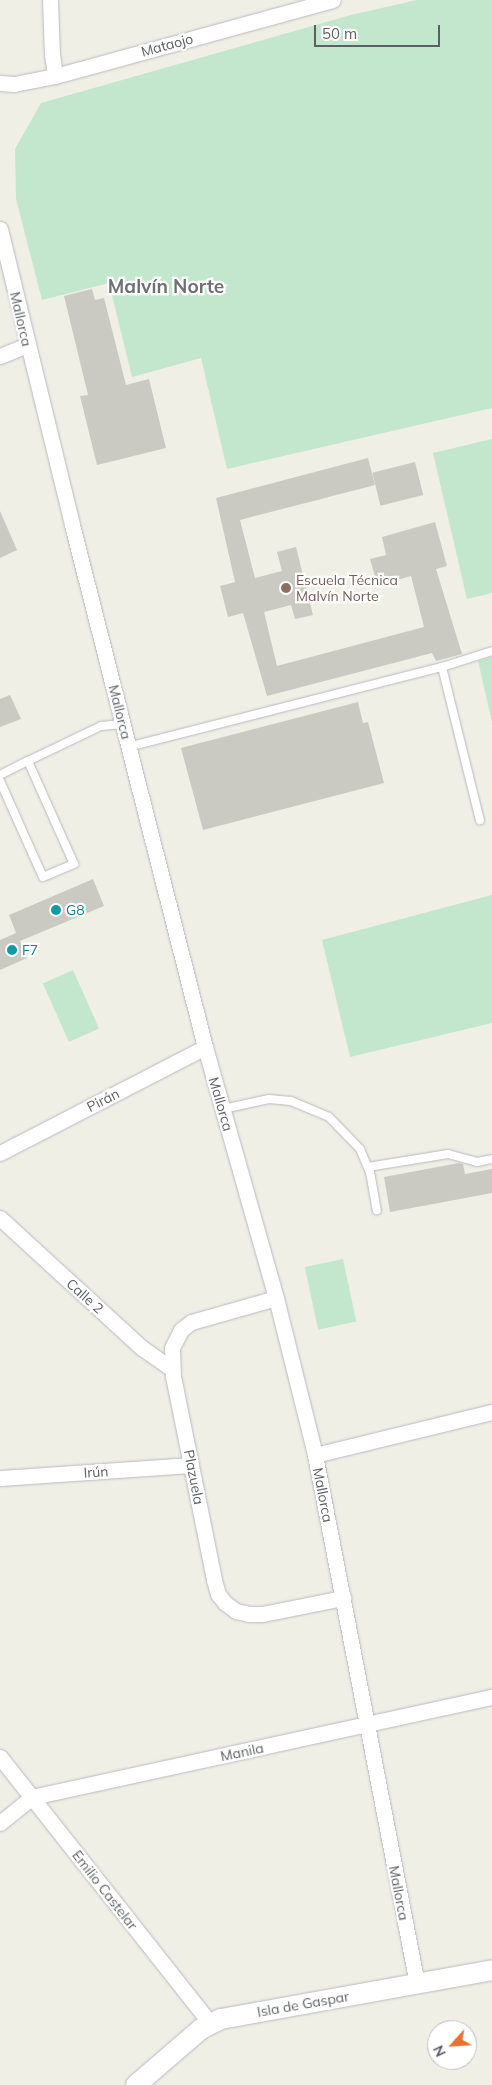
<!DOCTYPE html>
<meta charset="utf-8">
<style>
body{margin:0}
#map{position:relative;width:492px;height:2085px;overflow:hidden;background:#efefe6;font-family:Mulish,sans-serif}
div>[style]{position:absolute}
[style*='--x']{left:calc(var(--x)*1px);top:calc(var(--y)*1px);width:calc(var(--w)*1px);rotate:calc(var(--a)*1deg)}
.green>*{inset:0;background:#c2e7cc;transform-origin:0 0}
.building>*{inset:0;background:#cacac2;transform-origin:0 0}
.roads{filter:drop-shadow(0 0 1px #b8b9bf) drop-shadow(0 0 1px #b8b9bf)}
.service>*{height:8px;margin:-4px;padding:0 4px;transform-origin:4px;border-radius:4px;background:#fff}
.minor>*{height:15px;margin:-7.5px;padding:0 7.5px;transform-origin:7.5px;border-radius:7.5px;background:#fff}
.tertiary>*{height:20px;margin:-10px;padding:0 10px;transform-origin:10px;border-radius:10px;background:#fff}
.dots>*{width:14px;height:14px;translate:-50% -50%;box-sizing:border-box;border:2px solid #fff;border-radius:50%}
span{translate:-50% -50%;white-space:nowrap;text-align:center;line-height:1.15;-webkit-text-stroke:4.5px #fff;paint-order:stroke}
.street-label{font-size:14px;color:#5d5f66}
.education-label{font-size:14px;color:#785e54}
.left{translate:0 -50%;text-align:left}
.culture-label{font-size:14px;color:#0d838f}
.district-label{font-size:19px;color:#6e7078;font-weight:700}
.north{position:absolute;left:427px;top:2020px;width:50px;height:50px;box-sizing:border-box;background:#fff;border:1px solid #bebfc2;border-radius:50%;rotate:244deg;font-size:14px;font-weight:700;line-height:20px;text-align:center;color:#5d5f66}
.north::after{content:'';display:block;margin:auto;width:18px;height:22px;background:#e87132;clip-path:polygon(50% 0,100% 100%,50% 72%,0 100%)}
.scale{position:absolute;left:314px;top:25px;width:126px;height:22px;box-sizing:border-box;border:2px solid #5d5f66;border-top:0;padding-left:6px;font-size:15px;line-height:18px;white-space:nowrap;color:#5d5f66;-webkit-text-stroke:4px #fff;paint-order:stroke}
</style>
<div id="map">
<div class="green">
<i style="clip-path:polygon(417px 0,492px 0,492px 408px,227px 469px,201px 358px,132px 377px,109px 283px,42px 300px,16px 199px,15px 149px,41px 103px,351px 15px)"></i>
<i style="clip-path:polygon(492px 439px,492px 593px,467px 599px,433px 453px)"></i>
<i style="clip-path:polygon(492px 657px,492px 722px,478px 661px)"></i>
<i style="clip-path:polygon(492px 895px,492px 1023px,350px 1057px,322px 940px)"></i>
<i style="left:73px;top:970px;width:64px;height:33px;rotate:66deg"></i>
<i style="left:343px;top:1259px;width:64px;height:39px;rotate:78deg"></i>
</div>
<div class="building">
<i style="clip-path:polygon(92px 289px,95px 300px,104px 298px,126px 385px,149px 379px,166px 448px,97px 465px,80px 396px,88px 395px,64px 296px)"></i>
<i style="clip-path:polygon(368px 458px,375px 485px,240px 520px,255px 578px,282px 571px,277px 552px,296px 547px,313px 615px,295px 619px,291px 605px,264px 612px,277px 666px,424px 627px,411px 576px,393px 581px,391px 576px,376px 580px,370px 559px,386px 555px,382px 537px,435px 522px,447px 566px,436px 569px,462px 654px,436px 661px,432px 653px,267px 696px,243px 613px,228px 617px,220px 586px,235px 582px,216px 498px)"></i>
<i style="left:415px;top:462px;width:34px;height:44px;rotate:76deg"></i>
<i style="clip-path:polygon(0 511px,17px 550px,0 558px)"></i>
<i style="clip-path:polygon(10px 695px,21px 719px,0 727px,0 699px)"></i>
<i style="clip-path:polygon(358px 702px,363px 723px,368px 722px,384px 783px,203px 830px,181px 748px)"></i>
<i style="clip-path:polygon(93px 879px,104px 906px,20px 941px,27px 958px,0 970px,0 940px,16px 933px,9px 915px)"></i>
<i style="clip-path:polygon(459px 1163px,463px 1164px,465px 1174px,492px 1169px,492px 1193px,390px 1212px,384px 1177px)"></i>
</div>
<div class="roads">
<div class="service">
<i style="--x:442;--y:667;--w:158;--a:76.1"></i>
<i style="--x:128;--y:747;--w:324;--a:-14.3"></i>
<i style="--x:442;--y:667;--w:52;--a:-17.7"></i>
<i style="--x:0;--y:775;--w:31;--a:-27"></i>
<i style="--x:0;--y:781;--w:105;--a:65.9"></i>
<i style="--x:43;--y:877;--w:34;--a:-23"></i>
<i style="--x:74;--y:864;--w:113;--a:-114.1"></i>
<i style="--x:28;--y:761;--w:81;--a:-25.6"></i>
<i style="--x:101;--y:726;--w:22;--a:-5"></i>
<i style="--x:223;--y:1109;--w:47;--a:-12.3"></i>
<i style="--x:269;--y:1099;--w:22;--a:5"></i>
<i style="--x:291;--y:1101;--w:41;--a:22.8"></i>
<i style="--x:329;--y:1117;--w:45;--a:45.9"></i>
<i style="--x:360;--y:1149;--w:25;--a:67"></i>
<i style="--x:370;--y:1172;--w:39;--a:80"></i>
<i style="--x:368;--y:1167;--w:81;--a:-9.2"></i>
<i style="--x:448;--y:1154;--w:30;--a:15"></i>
<i style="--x:477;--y:1162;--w:15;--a:-11"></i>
</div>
<div class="minor">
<i style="--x:50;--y:0;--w:54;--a:87.9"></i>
<i style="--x:52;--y:54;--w:22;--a:82"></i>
<i style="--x:0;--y:83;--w:14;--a:4"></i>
<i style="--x:14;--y:84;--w:42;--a:-11"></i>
<i style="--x:55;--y:76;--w:288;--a:-15.3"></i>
<i style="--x:0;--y:229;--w:305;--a:76.3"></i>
<i style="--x:72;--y:525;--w:539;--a:75.71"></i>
<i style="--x:205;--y:1047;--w:261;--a:74.2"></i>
<i style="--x:276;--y:1298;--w:162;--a:76"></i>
<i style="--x:315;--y:1455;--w:539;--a:79.09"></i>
<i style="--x:0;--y:356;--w:29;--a:-22"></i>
<i style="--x:0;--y:1153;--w:231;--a:-27.3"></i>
<i style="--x:0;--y:1218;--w:193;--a:42.5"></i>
<i style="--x:142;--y:1348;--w:37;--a:35"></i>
<i style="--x:276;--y:1298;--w:88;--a:164.2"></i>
<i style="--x:191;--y:1322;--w:13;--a:141"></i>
<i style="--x:181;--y:1330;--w:20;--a:117"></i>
<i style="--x:172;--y:1348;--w:28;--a:88"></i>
<i style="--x:173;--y:1376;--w:208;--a:78.6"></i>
<i style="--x:214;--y:1580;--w:15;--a:74"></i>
<i style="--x:218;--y:1594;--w:11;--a:52"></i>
<i style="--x:225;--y:1603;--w:14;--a:36"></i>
<i style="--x:236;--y:1611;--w:13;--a:13"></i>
<i style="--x:249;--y:1614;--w:14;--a:0"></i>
<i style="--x:263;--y:1614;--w:82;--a:-11.3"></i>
<i style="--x:315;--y:1455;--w:182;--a:-13.7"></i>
<i style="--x:0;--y:1478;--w:191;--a:-3.9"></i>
<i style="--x:0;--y:1757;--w:339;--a:51.7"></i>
<i style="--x:0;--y:1823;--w:41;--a:-39.1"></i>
<i style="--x:32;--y:1797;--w:471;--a:-12.3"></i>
</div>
<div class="tertiary">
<i style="--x:136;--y:2085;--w:86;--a:-40.7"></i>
<i style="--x:201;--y:2029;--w:22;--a:-27"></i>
<i style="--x:221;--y:2019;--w:275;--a:-10.2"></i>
</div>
</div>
<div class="dots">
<i style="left:286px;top:588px;background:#8d6e63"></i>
<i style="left:56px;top:910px;background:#0f9aa8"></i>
<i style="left:12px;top:950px;background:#0f9aa8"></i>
</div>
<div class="street-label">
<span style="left:167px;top:45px;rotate:-15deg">Mataojo</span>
<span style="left:21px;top:319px;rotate:77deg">Mallorca</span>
<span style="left:120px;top:712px;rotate:76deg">Mallorca</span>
<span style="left:103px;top:1100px;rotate:-27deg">Pirán</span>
<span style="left:221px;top:1104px;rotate:74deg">Mallorca</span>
<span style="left:85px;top:1296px;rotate:42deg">Calle 2</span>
<span style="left:96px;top:1472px;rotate:-4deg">Irún</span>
<span style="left:194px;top:1477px;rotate:79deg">Plazuela</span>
<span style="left:323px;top:1495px;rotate:79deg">Mallorca</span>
<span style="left:242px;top:1752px;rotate:-12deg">Manila</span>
<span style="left:105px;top:1890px;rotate:52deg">Emilio Castelar</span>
<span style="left:399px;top:1893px;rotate:79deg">Mallorca</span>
<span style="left:303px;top:2004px;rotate:-10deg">Isla de Gaspar</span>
</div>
<div class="education-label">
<span class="left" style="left:296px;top:588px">Escuela Técnica<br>Malvín Norte</span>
</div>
<div class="culture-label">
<span class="left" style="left:66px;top:910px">G8</span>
<span class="left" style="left:22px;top:950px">F7</span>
</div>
<div class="district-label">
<span style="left:166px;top:287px">Malvín Norte</span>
</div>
<div class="north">N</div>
<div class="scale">50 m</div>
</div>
